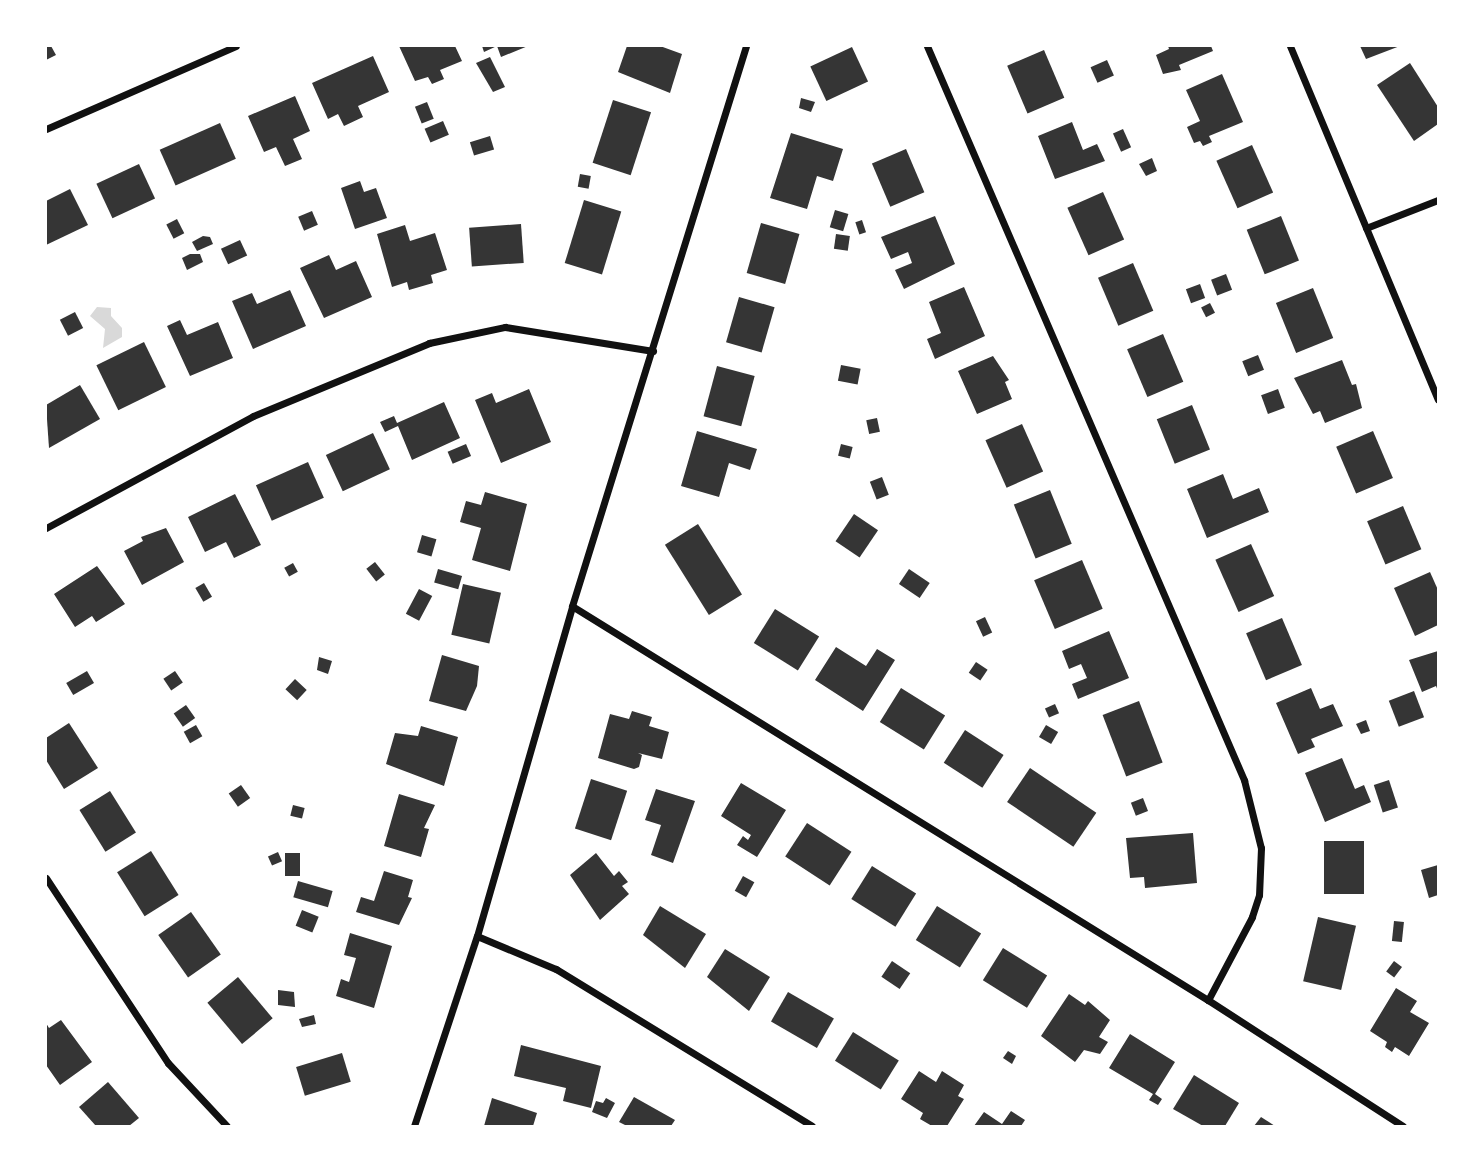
<!DOCTYPE html>
<style>
body{margin:0}
#map{position:relative;width:1484px;height:1172px;overflow:hidden;background:#fff;font-family:"Source Sans 3",sans-serif}
div>[style]{position:absolute}
[style*='--x']{left:calc(var(--x)*1px);top:calc(var(--y)*1px);width:calc(var(--w)*1px);rotate:calc(var(--a)*1deg)}
.water>*{inset:0;background:#d9d9d9}
.building>*{inset:0;background:#353535;transform-origin:0 0}
.minor>*{height:7px;margin:-3.5px;padding:0 3.5px;transform-origin:3.5px;border-radius:3.5px;background:#111}
span{translate:-50% -50%;white-space:nowrap;text-align:center;line-height:1.15;-webkit-text-stroke:5px #fff;paint-order:stroke}
.frame{position:absolute;inset:0;border:47px solid #fff;pointer-events:none}
</style>
<div id="map">
<div class="water">
<i style="clip-path:polygon(97px 307px,111px 308px,111px 316px,122px 328px,122px 337px,103px 348px,105px 329px,90px 316px)"></i>
</div>
<div class="building">
<i style="clip-path:polygon(46px 46px,51px 46px,56px 55px,46px 60px)"></i>
<i style="clip-path:polygon(399px 46px,455px 46px,462px 61px,440px 70px,444px 79px,432px 84px,428px 77px,415px 81px)"></i>
<i style="clip-path:polygon(482px 46px,528px 46px,501px 57px,497px 46px,484px 52px)"></i>
<i style="clip-path:polygon(627px 46px,660px 46px,682px 54px,670px 93px,618px 72px)"></i>
<i style="clip-path:polygon(1168px 46px,1211px 46px,1213px 51px,1179px 65px,1181px 70px,1163px 74px,1156px 55px,1169px 49px)"></i>
<i style="clip-path:polygon(1360px 46px,1400px 46px,1366px 59px)"></i>
<i style="left:852px;top:47px;width:38px;height:46px;rotate:65deg"></i>
<i style="left:1044px;top:50px;width:52px;height:40px;rotate:67deg"></i>
<i style="clip-path:polygon(373px 56px,389px 92px,358px 106px,363px 117px,344px 126px,338px 114px,328px 119px,312px 83px)"></i>
<i style="clip-path:polygon(490px 57px,505px 87px,493px 92px,476px 63px)"></i>
<i style="left:1107px;top:60px;width:17px;height:18px;rotate:66deg"></i>
<i style="clip-path:polygon(1410px 63px,1438px 107px,1438px 124px,1414px 141px,1377px 85px)"></i>
<i style="clip-path:polygon(1222px 74px,1243px 122px,1209px 136px,1212px 142px,1203px 146px,1200px 141px,1194px 143px,1187px 127px,1200px 121px,1186px 90px)"></i>
<i style="clip-path:polygon(295px 96px,310px 131px,293px 139px,302px 159px,285px 166px,276px 147px,264px 152px,248px 116px)"></i>
<i style="clip-path:polygon(801px 98px,815px 102px,811px 112px,799px 108px)"></i>
<i style="left:613px;top:100px;width:40px;height:66px;rotate:18deg"></i>
<i style="left:427px;top:102px;width:18px;height:13px;rotate:68deg"></i>
<i style="left:443px;top:121px;width:15px;height:20px;rotate:67deg"></i>
<i style="clip-path:polygon(1072px 122px,1083px 150px,1097px 144px,1105px 161px,1055px 179px,1038px 136px)"></i>
<i style="left:220px;top:123px;width:39px;height:66px;rotate:66deg"></i>
<i style="left:1123px;top:129px;width:20px;height:11px;rotate:66deg"></i>
<i style="clip-path:polygon(791px 133px,843px 149px,833px 181px,817px 176px,807px 209px,770px 198px)"></i>
<i style="left:490px;top:136px;width:14px;height:21px;rotate:73deg"></i>
<i style="left:1252px;top:145px;width:52px;height:39px;rotate:66deg"></i>
<i style="left:906px;top:149px;width:47px;height:37px;rotate:67deg"></i>
<i style="clip-path:polygon(1152px 158px,1157px 171px,1146px 176px,1139px 164px)"></i>
<i style="left:139px;top:164px;width:38px;height:47px;rotate:65deg"></i>
<i style="left:580px;top:174px;width:11px;height:13px;rotate:10deg"></i>
<i style="clip-path:polygon(360px 181px,364px 192px,376px 188px,387px 218px,355px 229px,341px 188px)"></i>
<i style="clip-path:polygon(70px 189px,88px 225px,46px 245px,46px 201px)"></i>
<i style="left:1103px;top:192px;width:52px;height:39px;rotate:66deg"></i>
<i style="left:584px;top:200px;width:39px;height:66px;rotate:17deg"></i>
<i style="left:835px;top:210px;width:14px;height:18px;rotate:17deg"></i>
<i style="left:312px;top:211px;width:15px;height:15px;rotate:67deg"></i>
<i style="clip-path:polygon(935px 216px,955px 264px,904px 289px,895px 270px,912px 263px,908px 252px,891px 259px,881px 237px)"></i>
<i style="left:1281px;top:216px;width:48px;height:37px;rotate:68deg"></i>
<i style="left:177px;top:219px;width:16px;height:12px;rotate:63deg"></i>
<i style="left:862px;top:220px;width:13px;height:7px;rotate:72deg"></i>
<i style="left:761px;top:223px;width:40px;height:52px;rotate:16deg"></i>
<i style="left:521px;top:224px;width:39px;height:52px;rotate:86deg"></i>
<i style="clip-path:polygon(405px 225px,410px 241px,435px 233px,447px 270px,431px 275px,433px 283px,409px 290px,407px 282px,392px 287px,377px 234px)"></i>
<i style="left:836px;top:234px;width:14px;height:15px;rotate:8deg"></i>
<i style="clip-path:polygon(203px 236px,210px 237px,213px 244px,197px 251px,192px 242px)"></i>
<i style="left:240px;top:240px;width:17px;height:21px;rotate:65deg"></i>
<i style="clip-path:polygon(190px 254px,200px 254px,203px 262px,187px 270px,182px 258px)"></i>
<i style="clip-path:polygon(329px 255px,336px 270px,356px 261px,372px 297px,324px 318px,300px 268px)"></i>
<i style="left:1133px;top:263px;width:52px;height:38px;rotate:67deg"></i>
<i style="left:1226px;top:274px;width:17px;height:16px;rotate:69deg"></i>
<i style="left:1200px;top:284px;width:15px;height:15px;rotate:70deg"></i>
<i style="clip-path:polygon(964px 287px,985px 336px,935px 359px,927px 339px,941px 333px,929px 302px)"></i>
<i style="left:1313px;top:288px;width:54px;height:40px;rotate:68deg"></i>
<i style="clip-path:polygon(290px 290px,306px 326px,253px 349px,232px 301px,252px 293px,257px 304px)"></i>
<i style="left:739px;top:297px;width:37px;height:47px;rotate:16deg"></i>
<i style="left:1210px;top:303px;width:11px;height:10px;rotate:63deg"></i>
<i style="left:75px;top:312px;width:18px;height:17px;rotate:63deg"></i>
<i style="clip-path:polygon(180px 320px,187px 335px,218px 322px,233px 358px,190px 376px,167px 326px)"></i>
<i style="left:1163px;top:334px;width:52px;height:39px;rotate:67deg"></i>
<i style="left:144px;top:342px;width:50px;height:53px;rotate:64deg"></i>
<i style="left:1258px;top:355px;width:16px;height:17px;rotate:68deg"></i>
<i style="clip-path:polygon(993px 356px,1009px 380px,1005px 382px,1012px 399px,977px 414px,958px 371px)"></i>
<i style="clip-path:polygon(1342px 360px,1352px 385px,1356px 384px,1362px 408px,1325px 423px,1320px 411px,1313px 414px,1294px 378px)"></i>
<i style="left:841px;top:365px;width:20px;height:16px;rotate:11deg"></i>
<i style="left:717px;top:366px;width:39px;height:52px;rotate:15deg"></i>
<i style="clip-path:polygon(80px 385px,100px 419px,49px 448px,46px 405px)"></i>
<i style="clip-path:polygon(529px 389px,551px 442px,501px 463px,475px 400px,492px 393px,496px 403px)"></i>
<i style="left:1278px;top:389px;width:20px;height:18px;rotate:70deg"></i>
<i style="clip-path:polygon(444px 402px,460px 438px,412px 460px,398px 426px,385px 432px,380px 422px,394px 416px,397px 423px)"></i>
<i style="left:1192px;top:405px;width:48px;height:38px;rotate:68deg"></i>
<i style="left:877px;top:418px;width:14px;height:11px;rotate:78deg"></i>
<i style="left:1022px;top:424px;width:52px;height:40px;rotate:66deg"></i>
<i style="clip-path:polygon(697px 431px,757px 449px,750px 470px,729px 463px,719px 497px,681px 486px)"></i>
<i style="left:1373px;top:431px;width:51px;height:40px;rotate:67deg"></i>
<i style="left:373px;top:433px;width:40px;height:52px;rotate:65deg"></i>
<i style="left:466px;top:444px;width:13px;height:20px;rotate:67deg"></i>
<i style="left:841px;top:444px;width:12px;height:12px;rotate:14deg"></i>
<i style="left:308px;top:462px;width:39px;height:57px;rotate:66deg"></i>
<i style="clip-path:polygon(1223px 474px,1233px 499px,1259px 488px,1269px 512px,1207px 538px,1187px 489px)"></i>
<i style="left:882px;top:477px;width:19px;height:13px;rotate:69deg"></i>
<i style="left:1050px;top:490px;width:58px;height:39px;rotate:68deg"></i>
<i style="clip-path:polygon(485px 492px,527px 504px,510px 571px,472px 560px,481px 528px,460px 522px,466px 501px,481px 505px)"></i>
<i style="clip-path:polygon(235px 494px,261px 545px,234px 558px,226px 542px,205px 552px,188px 517px)"></i>
<i style="left:1403px;top:506px;width:47px;height:39px;rotate:67deg"></i>
<i style="left:854px;top:514px;width:29px;height:33px;rotate:34deg"></i>
<i style="left:698px;top:524px;width:83px;height:39px;rotate:58deg"></i>
<i style="clip-path:polygon(166px 528px,184px 562px,142px 585px,124px 551px,143px 541px,141px 537px)"></i>
<i style="left:422px;top:535px;width:15px;height:18px;rotate:16deg"></i>
<i style="left:1251px;top:544px;width:57px;height:39px;rotate:66deg"></i>
<i style="left:1082px;top:560px;width:53px;height:52px;rotate:67deg"></i>
<i style="left:375px;top:562px;width:16px;height:11px;rotate:52deg"></i>
<i style="left:293px;top:563px;width:10px;height:10px;rotate:61deg"></i>
<i style="clip-path:polygon(97px 566px,125px 604px,96px 622px,92px 616px,75px 627px,54px 594px)"></i>
<i style="left:438px;top:569px;width:25px;height:14px;rotate:16deg"></i>
<i style="left:909px;top:569px;width:25px;height:18px;rotate:34deg"></i>
<i style="clip-path:polygon(1430px 572px,1438px 590px,1438px 625px,1415px 636px,1394px 588px)"></i>
<i style="left:204px;top:583px;width:16px;height:10px;rotate:60deg"></i>
<i style="left:463px;top:584px;width:39px;height:52px;rotate:13deg"></i>
<i style="left:419px;top:589px;width:15px;height:28px;rotate:28deg"></i>
<i style="left:775px;top:609px;width:52px;height:40px;rotate:32deg"></i>
<i style="left:985px;top:617px;width:17px;height:10px;rotate:65deg"></i>
<i style="left:1282px;top:618px;width:51px;height:39px;rotate:67deg"></i>
<i style="clip-path:polygon(1109px 631px,1129px 678px,1078px 699px,1072px 684px,1087px 678px,1081px 664px,1069px 669px,1062px 651px)"></i>
<i style="clip-path:polygon(836px 647px,866px 666px,877px 649px,895px 660px,863px 711px,815px 680px)"></i>
<i style="clip-path:polygon(1438px 651px,1438px 691px,1436px 686px,1422px 692px,1409px 660px)"></i>
<i style="clip-path:polygon(442px 655px,479px 666px,477px 686px,466px 711px,429px 701px)"></i>
<i style="clip-path:polygon(319px 657px,332px 661px,328px 674px,317px 670px)"></i>
<i style="left:976px;top:662px;width:14px;height:13px;rotate:34deg"></i>
<i style="left:87px;top:671px;width:14px;height:24px;rotate:60deg"></i>
<i style="left:175px;top:671px;width:14px;height:14px;rotate:56deg"></i>
<i style="left:295px;top:679px;width:16px;height:14px;rotate:43deg"></i>
<i style="left:901px;top:688px;width:52px;height:40px;rotate:32deg"></i>
<i style="clip-path:polygon(1311px 688px,1320px 709px,1333px 704px,1343px 726px,1311px 739px,1315px 747px,1298px 754px,1276px 703px)"></i>
<i style="left:1414px;top:691px;width:28px;height:27px;rotate:69deg"></i>
<i style="left:1139px;top:701px;width:66px;height:39px;rotate:69deg"></i>
<i style="left:1055px;top:704px;width:10px;height:11px;rotate:66deg"></i>
<i style="left:186px;top:705px;width:16px;height:15px;rotate:55deg"></i>
<i style="clip-path:polygon(632px 711px,652px 717px,649px 726px,669px 732px,662px 759px,638px 753px,642px 755px,639px 767px,634px 769px,598px 758px,610px 714px,629px 719px)"></i>
<i style="clip-path:polygon(1366px 720px,1370px 731px,1361px 734px,1356px 724px)"></i>
<i style="clip-path:polygon(69px 723px,98px 768px,64px 789px,46px 760px,46px 738px)"></i>
<i style="left:196px;top:725px;width:13px;height:14px;rotate:61deg"></i>
<i style="left:1046px;top:725px;width:14px;height:14px;rotate:30deg"></i>
<i style="clip-path:polygon(421px 726px,458px 737px,444px 786px,386px 764px,395px 733px,418px 736px)"></i>
<i style="left:965px;top:730px;width:46px;height:39px;rotate:33deg"></i>
<i style="clip-path:polygon(1342px 758px,1355px 789px,1364px 785px,1371px 802px,1325px 822px,1305px 773px)"></i>
<i style="left:1030px;top:768px;width:80px;height:41px;rotate:34deg"></i>
<i style="left:591px;top:779px;width:38px;height:52px;rotate:18deg"></i>
<i style="left:1389px;top:780px;width:29px;height:16px;rotate:72deg"></i>
<i style="clip-path:polygon(741px 783px,786px 810px,757px 857px,737px 845px,743px 836px,748px 840px,751px 835px,721px 816px)"></i>
<i style="left:241px;top:785px;width:16px;height:15px;rotate:55deg"></i>
<i style="clip-path:polygon(656px 789px,695px 801px,673px 863px,651px 855px,661px 825px,645px 820px)"></i>
<i style="left:110px;top:791px;width:49px;height:36px;rotate:58deg"></i>
<i style="clip-path:polygon(399px 794px,435px 805px,424px 828px,429px 829px,421px 857px,384px 846px)"></i>
<i style="left:1143px;top:798px;width:14px;height:13px;rotate:69deg"></i>
<i style="left:293px;top:805px;width:12px;height:11px;rotate:14deg"></i>
<i style="left:807px;top:823px;width:53px;height:40px;rotate:33deg"></i>
<i style="clip-path:polygon(1193px 833px,1197px 883px,1145px 888px,1144px 877px,1130px 878px,1126px 838px)"></i>
<i style="left:1324px;top:841px;width:40px;height:53px"></i>
<i style="left:151px;top:851px;width:52px;height:40px;rotate:58deg"></i>
<i style="left:278px;top:852px;width:10px;height:11px;rotate:66deg"></i>
<i style="left:285px;top:853px;width:15px;height:23px"></i>
<i style="clip-path:polygon(596px 853px,614px 876px,619px 871px,628px 882px,622px 886px,629px 894px,600px 920px,570px 875px)"></i>
<i style="clip-path:polygon(1438px 865px,1438px 895px,1429px 898px,1421px 870px)"></i>
<i style="left:872px;top:866px;width:52px;height:39px;rotate:32deg"></i>
<i style="clip-path:polygon(384px 871px,413px 880px,408px 897px,412px 898px,399px 925px,356px 912px,361px 897px,374px 901px)"></i>
<i style="left:743px;top:876px;width:13px;height:17px;rotate:29deg"></i>
<i style="left:298px;top:881px;width:36px;height:17px;rotate:16deg"></i>
<i style="clip-path:polygon(660px 906px,706px 934px,685px 968px,643px 935px)"></i>
<i style="left:937px;top:906px;width:52px;height:40px;rotate:32deg"></i>
<i style="left:302px;top:910px;width:18px;height:17px;rotate:22deg"></i>
<i style="left:191px;top:912px;width:52px;height:40px;rotate:55deg"></i>
<i style="left:1318px;top:917px;width:39px;height:66px;rotate:13deg"></i>
<i style="left:1394px;top:921px;width:10px;height:20px;rotate:6deg"></i>
<i style="clip-path:polygon(350px 933px,392px 946px,374px 1008px,336px 996px,341px 979px,349px 982px,356px 958px,344px 955px)"></i>
<i style="left:1003px;top:948px;width:52px;height:38px;rotate:32deg"></i>
<i style="clip-path:polygon(725px 949px,770px 977px,749px 1011px,707px 977px)"></i>
<i style="left:892px;top:961px;width:22px;height:19px;rotate:34deg"></i>
<i style="left:1394px;top:961px;width:10px;height:13px;rotate:37deg"></i>
<i style="left:238px;top:977px;width:54px;height:40px;rotate:50deg"></i>
<i style="clip-path:polygon(1396px 988px,1417px 1001px,1410px 1012px,1429px 1023px,1409px 1056px,1395px 1047px,1392px 1052px,1385px 1047px,1387px 1042px,1370px 1031px)"></i>
<i style="clip-path:polygon(278px 990px,294px 992px,295px 1007px,278px 1005px)"></i>
<i style="left:788px;top:992px;width:53px;height:34px;rotate:30deg"></i>
<i style="clip-path:polygon(1069px 994px,1085px 1005px,1088px 1001px,1110px 1020px,1099px 1037px,1108px 1042px,1100px 1054px,1084px 1050px,1075px 1062px,1041px 1036px)"></i>
<i style="clip-path:polygon(314px 1015px,316px 1024px,302px 1027px,299px 1019px)"></i>
<i style="clip-path:polygon(61px 1020px,92px 1062px,60px 1085px,46px 1065px,46px 1023px,49px 1028px)"></i>
<i style="left:853px;top:1032px;width:54px;height:34px;rotate:32deg"></i>
<i style="clip-path:polygon(1130px 1034px,1175px 1062px,1155px 1094px,1162px 1099px,1158px 1105px,1149px 1100px,1153px 1094px,1109px 1068px)"></i>
<i style="clip-path:polygon(521px 1045px,601px 1066px,591px 1108px,563px 1101px,566px 1088px,514px 1076px)"></i>
<i style="clip-path:polygon(1008px 1051px,1016px 1056px,1012px 1064px,1003px 1058px)"></i>
<i style="left:342px;top:1053px;width:30px;height:48px;rotate:73deg"></i>
<i style="clip-path:polygon(919px 1071px,936px 1082px,942px 1071px,964px 1085px,958px 1096px,964px 1099px,947px 1126px,932px 1126px,920px 1119px,923px 1113px,901px 1099px)"></i>
<i style="clip-path:polygon(1194px 1075px,1239px 1103px,1225px 1126px,1203px 1126px,1173px 1109px)"></i>
<i style="clip-path:polygon(108px 1082px,139px 1118px,129px 1126px,96px 1126px,79px 1107px)"></i>
<i style="clip-path:polygon(634px 1097px,675px 1120px,671px 1126px,627px 1126px,619px 1122px)"></i>
<i style="clip-path:polygon(492px 1098px,537px 1113px,533px 1126px,484px 1126px)"></i>
<i style="clip-path:polygon(606px 1098px,615px 1103px,607px 1118px,592px 1112px,596px 1101px,603px 1103px)"></i>
<i style="clip-path:polygon(1011px 1111px,1025px 1120px,1021px 1126px,974px 1126px,984px 1112px,1002px 1124px)"></i>
<i style="clip-path:polygon(1261px 1117px,1275px 1126px,1254px 1126px)"></i>
</div>
<div class="minor">
<i style="--x:927;--y:46;--w:800;--a:66.64"></i>
<i style="--x:1244;--y:780;--w:70;--a:76"></i>
<i style="--x:1261;--y:848;--w:47;--a:92.4"></i>
<i style="--x:1259;--y:895;--w:23;--a:108"></i>
<i style="--x:1252;--y:917;--w:94;--a:117.9"></i>
<i style="--x:1290;--y:46;--w:383;--a:67.3"></i>
<i style="--x:46;--y:129;--w:207;--a:-23.6"></i>
<i style="--x:1366;--y:228;--w:77;--a:-21.3"></i>
<i style="--x:46;--y:528;--w:235;--a:-28.4"></i>
<i style="--x:253;--y:416;--w:191;--a:-22.5"></i>
<i style="--x:429;--y:343;--w:78;--a:-11.9"></i>
<i style="--x:505;--y:327;--w:150;--a:9.2"></i>
<i style="--x:572;--y:606;--w:748;--a:31.78"></i>
<i style="--x:1208;--y:1000;--w:232;--a:32.9"></i>
<i style="--x:46;--y:878;--w:222;--a:56.6"></i>
<i style="--x:168;--y:1063;--w:86;--a:46.9"></i>
<i style="--x:477;--y:936;--w:86;--a:22.7"></i>
<i style="--x:556;--y:969;--w:300;--a:31.5"></i>
<i style="--x:414;--y:1126;--w:200;--a:-71.7"></i>
<i style="--x:477;--y:936;--w:343;--a:-73.9"></i>
<i style="--x:572;--y:606;--w:586;--a:-72.74"></i>
</div>
<div class="frame"></div>
</div>
